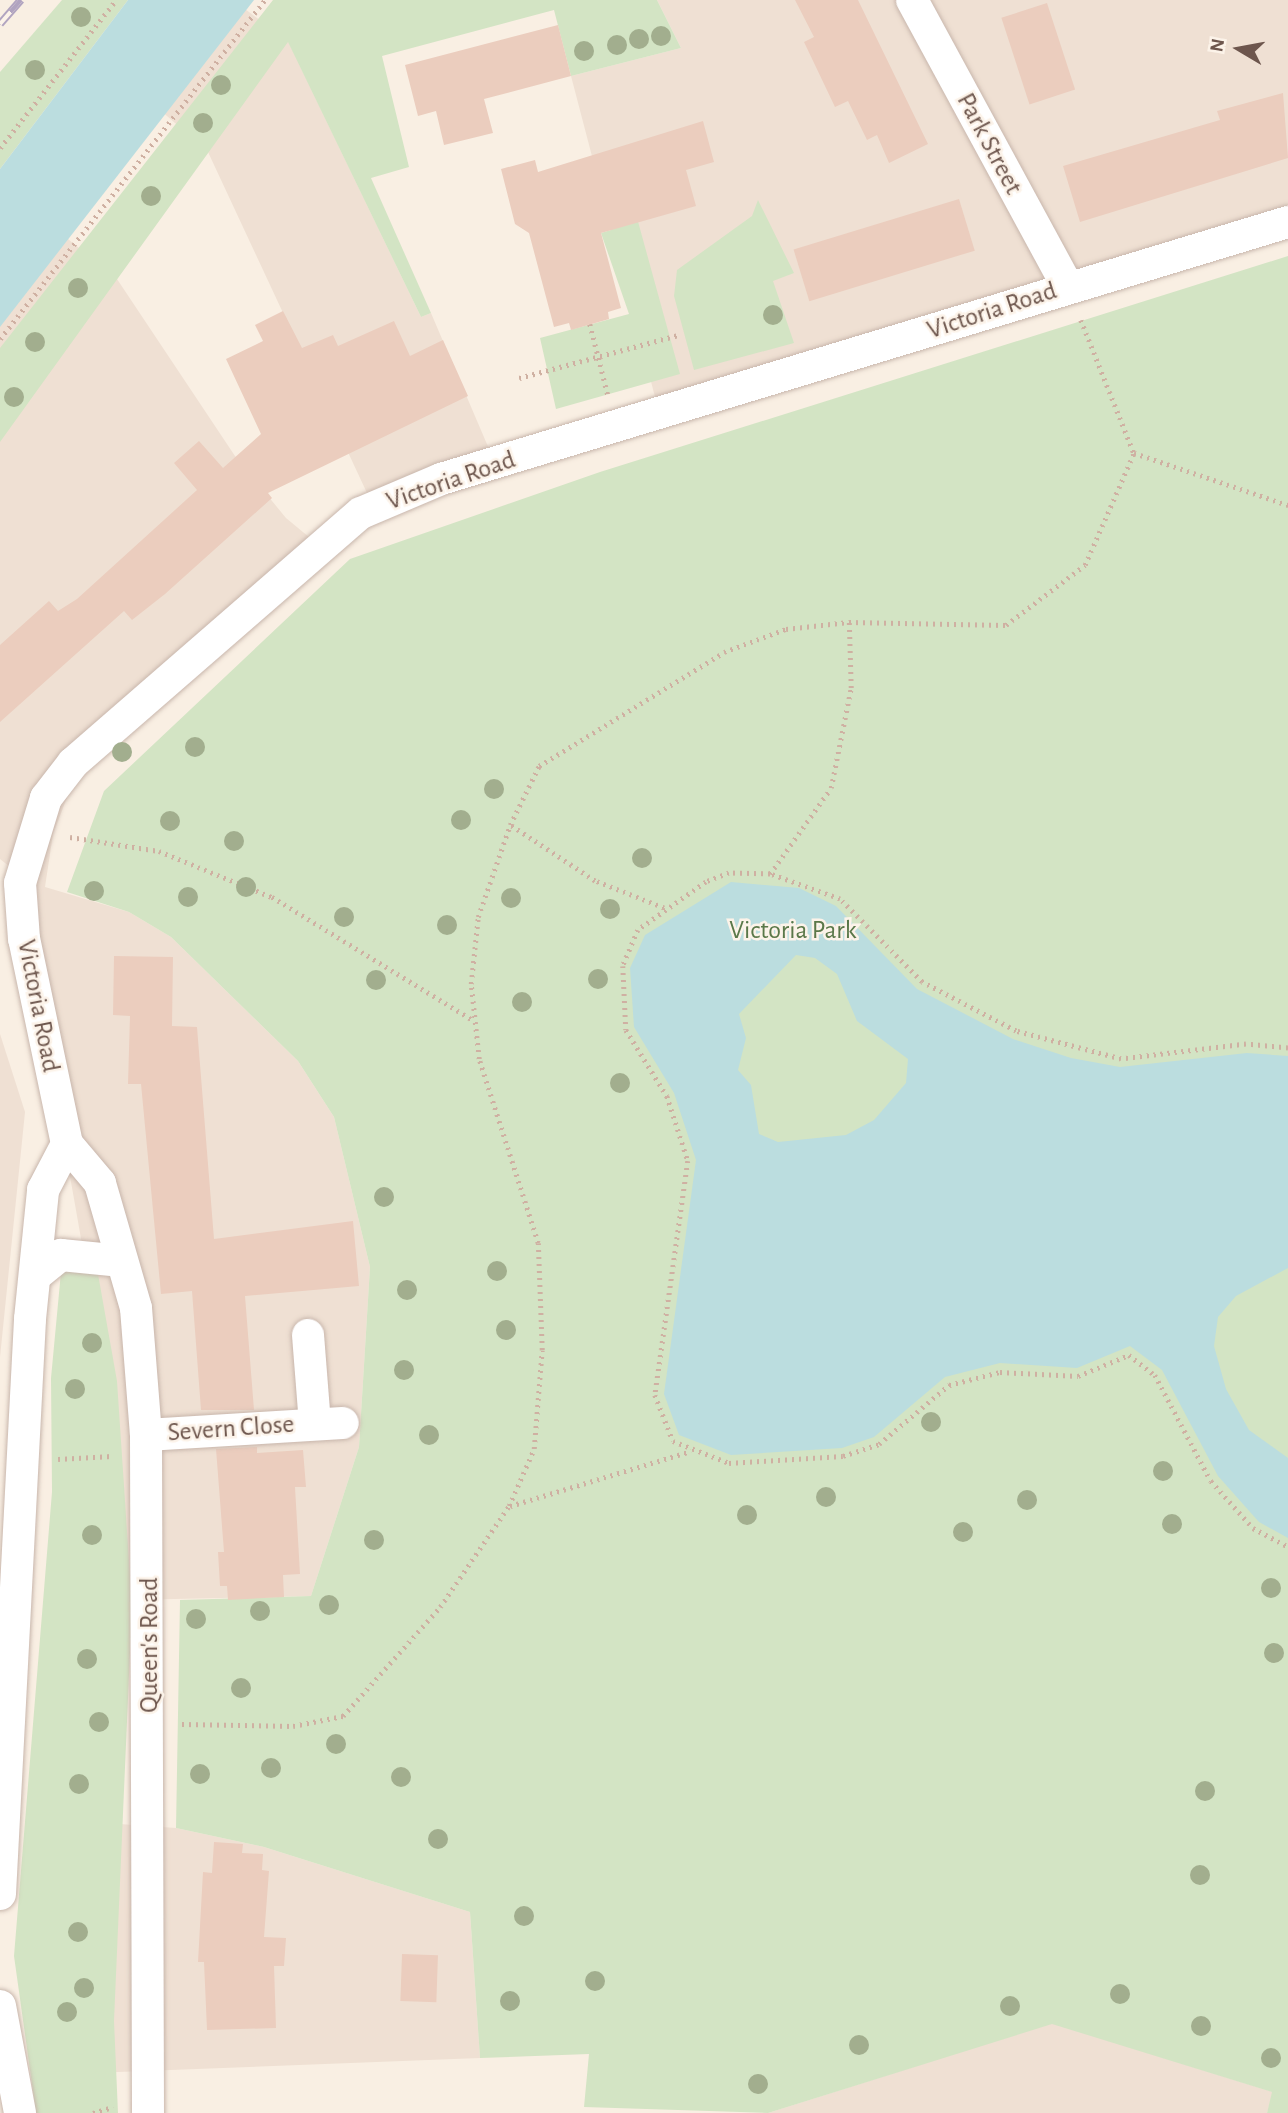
<!DOCTYPE html>
<style>
body{margin:0}
#map{position:relative;width:1288px;height:2113px;overflow:hidden;background:#f9efe3;font-family:"Alegreya Sans",sans-serif}
div>[style]{position:absolute}
[style*='--x']{left:calc(var(--x)*1px);top:calc(var(--y)*1px);width:calc(var(--w)*1px);rotate:calc(var(--a)*1deg)}
.residential>*{inset:0;background:#efe0d3}
.green>*{inset:0;background:#d3e4c4}
.water>*{inset:0;background:#bbdddf}
.building>*{inset:0;background:#ebcdbe;transform-origin:0 0}
.path>*{height:4.5px;margin-top:-2.25px;transform-origin:0;background:repeating-linear-gradient(90deg,#cfb0a2 0 2px,transparent 0 7px)}
.roads{filter:drop-shadow(0 0 2px #c8b6ac) drop-shadow(0 0 2px #c8b6ac)}
.minor>*{height:32px;margin:-16px;padding:0 16px;transform-origin:16px;border-radius:16px;background:#fff}
.rail>*{height:8px;margin-top:-4px;transform-origin:0;background:repeating-linear-gradient(90deg,#fcf3e9 0 16px,#b1a4c0 0 32px);box-sizing:border-box;border-block:2px solid #b1a4c0}
.trees>*{width:20px;height:20px;margin:-10px;border-radius:50%;background:#a2ae8e}
span{translate:-50% -50%;white-space:nowrap;text-align:center;line-height:1.15;-webkit-text-stroke:5px #fcf3e9;paint-order:stroke}
.street-label{font-size:26px;color:#6d564d}
.park-label{font-size:26px;color:#5a7849}
.north{position:absolute;left:1204px;top:14px;width:70px;height:70px;-webkit-text-stroke:5px #fcf3e9;paint-order:stroke;rotate:280deg;font-size:19px;font-weight:700;line-height:28px;text-align:center;color:#6d564d}
.north::after{content:'';display:block;margin:auto;width:24px;height:32px;background:#6d564d;clip-path:polygon(50% 0,100% 100%,50% 72%,0 100%)}
</style>
<div id="map">
<div class="residential">
<i style="clip-path:polygon(233px 0,288px 41px,421px 317px,431px 313px,495px 463px,374px 508px,208px 152px,126px 80px)"></i>
<i style="clip-path:polygon(657px 0,1288px 0,1288px 222px,660px 416px,571px 76px,681px 48px)"></i>
<i style="clip-path:polygon(30px 208px,117px 279px,235px 456px,286px 518px,321px 547px,83px 756px,53px 834px,45px 887px,129px 912px,171px 937px,298px 1061px,334px 1117px,370px 1267px,359px 1447px,311px 1596px,81px 1601px,85px 1261px,32px 962px,33px 885px,0 859px,0 248px)"></i>
<i style="clip-path:polygon(0 1034px,25px 1112px,0 1357px)"></i>
<i style="clip-path:polygon(77px 1821px,176px 1828px,264px 1847px,470px 1912px,480px 2058px,66px 2074px)"></i>
<i style="clip-path:polygon(1052px 2023px,1273px 2092px,1267px 2113px,768px 2113px)"></i>
</div>
<div class="green">
<i style="clip-path:polygon(62px 0,128px 0,0 169px,0 72px)"></i>
<i style="clip-path:polygon(273px 0,657px 0,681px 48px,571px 76px,554px 10px,382px 56px,409px 167px,371px 178px,431px 313px,421px 317px,288px 42px,0 442px,0 348px)"></i>
<i style="clip-path:polygon(602px 194px,634px 207px,680px 374px,556px 409px,540px 338px,629px 314px,601px 233px,611px 230px)"></i>
<i style="clip-path:polygon(758px 200px,794px 273px,773px 281px,794px 343px,694px 370px,674px 296px,677px 270px,752px 216px)"></i>
<i style="clip-path:polygon(1288px 256px,1288px 2113px,1267px 2113px,1272px 2092px,1052px 2024px,768px 2113px,584px 2107px,589px 2054px,480px 2058px,470px 1912px,264px 1847px,176px 1828px,180px 1600px,311px 1596px,359px 1447px,370px 1267px,334px 1117px,298px 1061px,171px 937px,129px 912px,67px 892px,104px 791px,350px 559px,600px 472px)"></i>
<i style="clip-path:polygon(85px 1261px,98px 1274px,117px 1381px,132px 1606px,114px 2021px,118px 2113px,36px 2113px,14px 1956px,52px 1492px,51px 1378px,61px 1272px)"></i>
</div>
<div class="water">
<i style="clip-path:polygon(128px 0,254px 0,0 327px,0 169px)"></i>
<i style="clip-path:polygon(evenodd,731px 882px,799px 888px,836px 906px,917px 989px,1013px 1039px,1071px 1058px,1120px 1067px,1247px 1053px,1288px 1056px,1288px 1268px,1236px 1296px,1218px 1317px,1214px 1346px,1226px 1389px,1249px 1430px,1288px 1458px,1288px 1538px,1259px 1522px,1218px 1476px,1162px 1370px,1130px 1346px,1077px 1368px,1000px 1363px,945px 1377px,874px 1437px,842px 1448px,731px 1455px,679px 1435px,664px 1394px,696px 1160px,674px 1093px,634px 1027px,630px 968px,645px 935px,731px 882px,796px 955px,815px 958px,837px 974px,857px 1021px,908px 1059px,906px 1083px,874px 1120px,846px 1135px,778px 1142px,759px 1134px,751px 1085px,738px 1070px,746px 1038px,739px 1014px,796px 955px)"></i>
</div>
<div class="building">
<i style="clip-path:polygon(795px 0,858px 0,928px 144px,889px 163px,877px 135px,867px 140px,848px 101px,835px 107px,804px 42px,814px 37px)"></i>
<i style="left:1047px;top:3px;width:91px;height:48px;rotate:72deg"></i>
<i style="clip-path:polygon(558px 25px,571px 76px,484px 99px,493px 133px,444px 145px,436px 111px,418px 116px,405px 65px)"></i>
<i style="clip-path:polygon(1283px 93px,1288px 158px,1080px 222px,1063px 166px,1220px 120px,1217px 111px)"></i>
<i style="clip-path:polygon(703px 121px,714px 162px,686px 170px,696px 206px,601px 233px,621px 308px,608px 312px,609px 319px,571px 330px,569px 323px,554px 327px,529px 233px,515px 224px,501px 169px,535px 160px,538px 172px)"></i>
<i style="left:959px;top:199px;width:54px;height:173px;rotate:73deg"></i>
<i style="clip-path:polygon(283px 311px,302px 348px,333px 335px,338px 346px,394px 321px,410px 356px,443px 340px,468px 396px,268px 493px,272px 498px,165px 594px,132px 620px,124px 611px,0 722px,0 645px,49px 601px,58px 611px,77px 599px,197px 490px,174px 463px,199px 441px,223px 468px,261px 434px,226px 359px,263px 341px,255px 325px)"></i>
<i style="clip-path:polygon(114px 956px,173px 957px,172px 1026px,197px 1027px,214px 1239px,353px 1221px,359px 1286px,245px 1296px,254px 1410px,201px 1410px,192px 1291px,161px 1294px,141px 1084px,128px 1084px,130px 1016px,113px 1015px)"></i>
<i style="clip-path:polygon(257px 1447px,257px 1453px,303px 1450px,306px 1487px,295px 1487px,300px 1574px,283px 1575px,284px 1597px,228px 1600px,227px 1586px,220px 1586px,218px 1552px,224px 1552px,216px 1449px)"></i>
<i style="clip-path:polygon(214px 1842px,243px 1844px,242px 1853px,263px 1854px,262px 1870px,269px 1871px,264px 1937px,286px 1938px,284px 1966px,274px 1966px,276px 2028px,207px 2030px,204px 1962px,198px 1962px,203px 1872px,212px 1873px)"></i>
<i style="left:402px;top:1954px;width:36px;height:47px;rotate:2deg"></i>
</div>
<div class="path">
<i style="--x:0;--y:148;--w:188;--a:-51.9"></i>
<i style="--x:1081;--y:320;--w:143;--a:68.3"></i>
<i style="--x:1134;--y:453;--w:163;--a:18.7"></i>
<i style="--x:590;--y:324;--w:73;--a:75.8"></i>
<i style="--x:0;--y:339;--w:430;--a:-52"></i>
<i style="--x:519;--y:378;--w:165;--a:-15.1"></i>
<i style="--x:70;--y:837;--w:90;--a:8.9"></i>
<i style="--x:159;--y:851;--w:122;--a:22.2"></i>
<i style="--x:272;--y:897;--w:237;--a:31.5"></i>
<i style="--x:770;--y:874;--w:105;--a:-54.7"></i>
<i style="--x:831;--y:788;--w:102;--a:-78.7"></i>
<i style="--x:851;--y:688;--w:66;--a:-91.7"></i>
<i style="--x:849;--y:622;--w:157;--a:1.1"></i>
<i style="--x:1006;--y:625;--w:99;--a:-37.2"></i>
<i style="--x:1085;--y:565;--w:122;--a:-66.4"></i>
<i style="--x:664;--y:908;--w:74;--a:-158.6"></i>
<i style="--x:595;--y:881;--w:102;--a:-146.6"></i>
<i style="--x:510;--y:825;--w:66;--a:-63.8"></i>
<i style="--x:539;--y:766;--w:217;--a:-31.6"></i>
<i style="--x:724;--y:652;--w:66;--a:-20.4"></i>
<i style="--x:786;--y:629;--w:63;--a:-6.3"></i>
<i style="--x:1288;--y:1048;--w:42;--a:-174.6"></i>
<i style="--x:1246;--y:1044;--w:126;--a:173.2"></i>
<i style="--x:1121;--y:1059;--w:109;--a:-165.1"></i>
<i style="--x:1016;--y:1031;--w:106;--a:-152.5"></i>
<i style="--x:922;--y:982;--w:117;--a:-134.7"></i>
<i style="--x:840;--y:899;--w:74;--a:-160.3"></i>
<i style="--x:770;--y:874;--w:41;--a:-178.6"></i>
<i style="--x:729;--y:873;--w:25;--a:159"></i>
<i style="--x:706;--y:882;--w:83;--a:144.8"></i>
<i style="--x:638;--y:930;--w:39;--a:113"></i>
<i style="--x:623;--y:966;--w:64;--a:87.3"></i>
<i style="--x:626;--y:1030;--w:78;--a:58.2"></i>
<i style="--x:667;--y:1096;--w:68;--a:72.1"></i>
<i style="--x:688;--y:1161;--w:236;--a:98"></i>
<i style="--x:655;--y:1395;--w:49;--a:68.6"></i>
<i style="--x:673;--y:1441;--w:60;--a:21.4"></i>
<i style="--x:729;--y:1463;--w:114;--a:-3.5"></i>
<i style="--x:843;--y:1456;--w:38;--a:-18"></i>
<i style="--x:879;--y:1444;--w:92;--a:-40.1"></i>
<i style="--x:949;--y:1385;--w:53;--a:-14.3"></i>
<i style="--x:1000;--y:1372;--w:78;--a:2.9"></i>
<i style="--x:1078;--y:1376;--w:55;--a:-22.4"></i>
<i style="--x:1129;--y:1355;--w:33;--a:38"></i>
<i style="--x:1155;--y:1375;--w:120;--a:62.2"></i>
<i style="--x:1211;--y:1481;--w:63;--a:48.2"></i>
<i style="--x:1253;--y:1528;--w:40;--a:28"></i>
<i style="--x:58;--y:1459;--w:54;--a:-3.2"></i>
<i style="--x:510;--y:1506;--w:189;--a:-16.9"></i>
<i style="--x:182;--y:1724;--w:111;--a:1"></i>
<i style="--x:293;--y:1726;--w:51;--a:-11.3"></i>
<i style="--x:343;--y:1716;--w:146;--a:-48.3"></i>
<i style="--x:440;--y:1607;--w:122;--a:-55.7"></i>
<i style="--x:509;--y:1506;--w:62;--a:-66.3"></i>
<i style="--x:534;--y:1449;--w:99;--a:-85.4"></i>
<i style="--x:542;--y:1350;--w:107;--a:-92.1"></i>
<i style="--x:538;--y:1243;--w:193;--a:-107.8"></i>
<i style="--x:479;--y:1059;--w:75;--a:-96.1"></i>
<i style="--x:471;--y:984;--w:67;--a:-84"></i>
<i style="--x:478;--y:917;--w:97;--a:-70.8"></i>
<i style="--x:93;--y:2113;--w:21;--a:-17"></i>
</div>
<div class="roads">
<div class="minor">
<i style="--x:912;--y:0;--w:327;--a:61.5"></i>
<i style="--x:36;--y:1275;--w:32;--a:-39"></i>
<i style="--x:61;--y:1255;--w:61;--a:5.6"></i>
<i style="--x:308;--y:1335;--w:89;--a:85.5"></i>
<i style="--x:146;--y:1435;--w:197;--a:-3.5"></i>
<i style="--x:0;--y:1894;--w:576;--a:-87.01"></i>
<i style="--x:30;--y:1319;--w:130;--a:-84.2"></i>
<i style="--x:43;--y:1190;--w:52;--a:-62.4"></i>
<i style="--x:0;--y:2006;--w:109;--a:79.4"></i>
<i style="--x:148;--y:2113;--w:678;--a:-90.17"></i>
<i style="--x:146;--y:1435;--w:127;--a:-94.5"></i>
<i style="--x:136;--y:1308;--w:130;--a:-106.1"></i>
<i style="--x:100;--y:1183;--w:51;--a:-130.2"></i>
<i style="--x:67;--y:1144;--w:209;--a:-101.8"></i>
<i style="--x:24;--y:939;--w:56;--a:-94.1"></i>
<i style="--x:20;--y:883;--w:89;--a:-73"></i>
<i style="--x:46;--y:798;--w:44;--a:-52.4"></i>
<i style="--x:73;--y:763;--w:381;--a:-41"></i>
<i style="--x:361;--y:513;--w:87;--a:-23"></i>
<i style="--x:441;--y:479;--w:885;--a:-16.88"></i>
</div>
</div>
<div class="rail">
<i style="--x:0;--y:24;--w:32;--a:-49"></i>
</div>
<div class="trees">
<i style="left:81px;top:17px"></i>
<i style="left:661px;top:36px"></i>
<i style="left:639px;top:39px"></i>
<i style="left:617px;top:45px"></i>
<i style="left:584px;top:51px"></i>
<i style="left:35px;top:70px"></i>
<i style="left:221px;top:85px"></i>
<i style="left:203px;top:123px"></i>
<i style="left:151px;top:196px"></i>
<i style="left:78px;top:288px"></i>
<i style="left:773px;top:315px"></i>
<i style="left:35px;top:342px"></i>
<i style="left:14px;top:397px"></i>
<i style="left:195px;top:747px"></i>
<i style="left:122px;top:752px"></i>
<i style="left:494px;top:789px"></i>
<i style="left:461px;top:820px"></i>
<i style="left:170px;top:821px"></i>
<i style="left:234px;top:841px"></i>
<i style="left:642px;top:858px"></i>
<i style="left:246px;top:887px"></i>
<i style="left:94px;top:891px"></i>
<i style="left:188px;top:897px"></i>
<i style="left:511px;top:898px"></i>
<i style="left:610px;top:909px"></i>
<i style="left:344px;top:917px"></i>
<i style="left:447px;top:925px"></i>
<i style="left:598px;top:979px"></i>
<i style="left:376px;top:980px"></i>
<i style="left:522px;top:1002px"></i>
<i style="left:620px;top:1083px"></i>
<i style="left:384px;top:1197px"></i>
<i style="left:497px;top:1271px"></i>
<i style="left:407px;top:1290px"></i>
<i style="left:506px;top:1330px"></i>
<i style="left:92px;top:1343px"></i>
<i style="left:404px;top:1370px"></i>
<i style="left:75px;top:1389px"></i>
<i style="left:931px;top:1422px"></i>
<i style="left:429px;top:1435px"></i>
<i style="left:1163px;top:1471px"></i>
<i style="left:826px;top:1497px"></i>
<i style="left:1027px;top:1500px"></i>
<i style="left:747px;top:1515px"></i>
<i style="left:1172px;top:1524px"></i>
<i style="left:963px;top:1532px"></i>
<i style="left:92px;top:1535px"></i>
<i style="left:374px;top:1540px"></i>
<i style="left:1271px;top:1588px"></i>
<i style="left:329px;top:1605px"></i>
<i style="left:260px;top:1611px"></i>
<i style="left:196px;top:1619px"></i>
<i style="left:1274px;top:1653px"></i>
<i style="left:87px;top:1659px"></i>
<i style="left:241px;top:1688px"></i>
<i style="left:99px;top:1722px"></i>
<i style="left:336px;top:1744px"></i>
<i style="left:271px;top:1768px"></i>
<i style="left:200px;top:1774px"></i>
<i style="left:401px;top:1777px"></i>
<i style="left:79px;top:1784px"></i>
<i style="left:1205px;top:1791px"></i>
<i style="left:438px;top:1839px"></i>
<i style="left:1200px;top:1875px"></i>
<i style="left:524px;top:1916px"></i>
<i style="left:78px;top:1932px"></i>
<i style="left:595px;top:1981px"></i>
<i style="left:84px;top:1988px"></i>
<i style="left:1120px;top:1994px"></i>
<i style="left:510px;top:2001px"></i>
<i style="left:1010px;top:2006px"></i>
<i style="left:67px;top:2012px"></i>
<i style="left:1201px;top:2026px"></i>
<i style="left:859px;top:2045px"></i>
<i style="left:1271px;top:2058px"></i>
<i style="left:758px;top:2084px"></i>
</div>
<div class="street-label">
<span style="left:989px;top:144px;rotate:62deg">Park Street</span>
<span style="left:992px;top:311px;rotate:-18deg">Victoria Road</span>
<span style="left:451px;top:481px;rotate:-19deg">Victoria Road</span>
<span style="left:38px;top:1006px;rotate:79deg">Victoria Road</span>
<span style="left:231px;top:1429px;rotate:-4deg">Severn Close</span>
<span style="left:150px;top:1645px;rotate:-90deg">Queen's Road</span>
</div>
<div class="park-label">
<span style="left:793px;top:931px">Victoria Park</span>
</div>
<div class="north">N</div>
</div>
